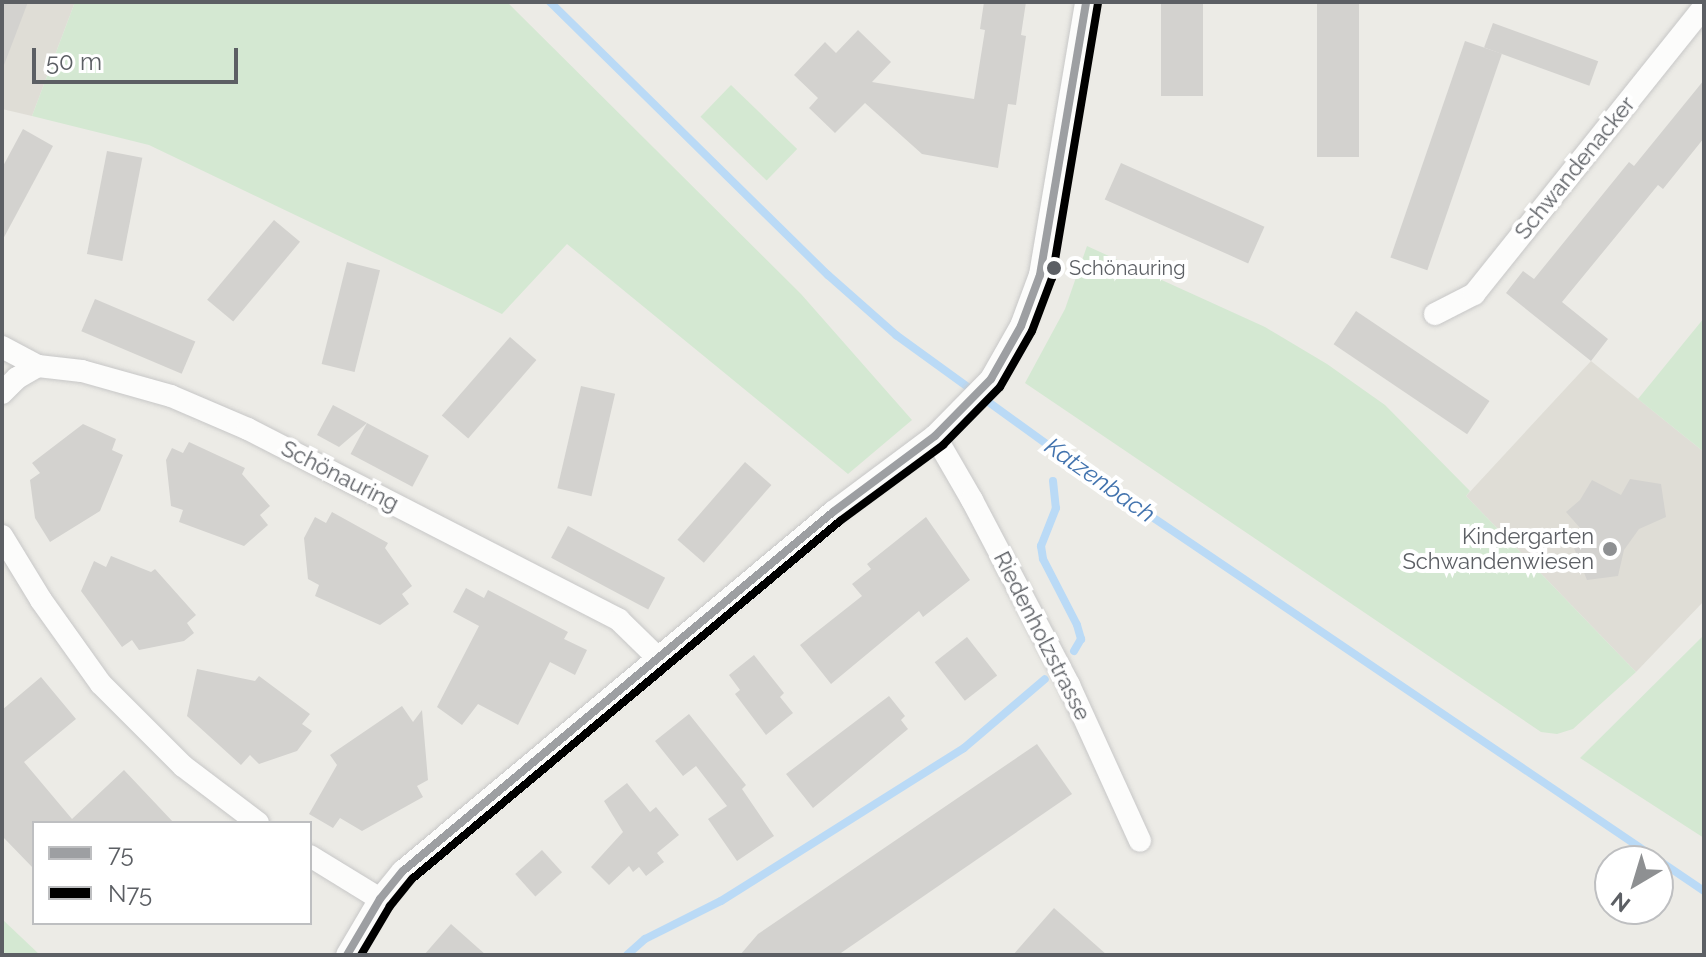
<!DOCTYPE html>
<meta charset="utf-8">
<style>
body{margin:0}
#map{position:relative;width:1706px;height:957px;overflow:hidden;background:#ecebe6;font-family:Raleway,sans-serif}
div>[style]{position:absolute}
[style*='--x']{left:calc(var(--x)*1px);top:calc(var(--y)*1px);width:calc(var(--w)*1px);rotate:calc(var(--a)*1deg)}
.education>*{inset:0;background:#dfddd6}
.green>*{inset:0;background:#d4e8d2;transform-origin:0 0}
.stream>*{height:8px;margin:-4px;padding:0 4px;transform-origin:4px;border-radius:4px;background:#badaf6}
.building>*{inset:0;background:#d3d2cf;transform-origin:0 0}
.roads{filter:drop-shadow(0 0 2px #c7c7c7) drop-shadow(0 0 2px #c7c7c7)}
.minor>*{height:22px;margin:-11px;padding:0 11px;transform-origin:11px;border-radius:11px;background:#fcfcfb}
.bus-1>*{height:8px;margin:-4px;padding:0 4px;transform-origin:4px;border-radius:4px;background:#9d9fa2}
.bus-2>*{height:8px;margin:-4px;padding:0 4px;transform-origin:4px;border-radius:4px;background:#000}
.dots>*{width:22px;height:22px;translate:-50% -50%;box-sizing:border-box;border:4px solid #fff;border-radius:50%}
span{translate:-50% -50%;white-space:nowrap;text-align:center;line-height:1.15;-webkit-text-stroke:8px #fff;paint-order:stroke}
.bus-label{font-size:20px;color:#5c5f64}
.left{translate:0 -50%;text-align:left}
.street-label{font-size:22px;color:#5c5f64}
.poi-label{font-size:22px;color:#5c5f64}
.right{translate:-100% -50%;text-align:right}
.water-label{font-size:24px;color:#4273ae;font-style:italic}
.frame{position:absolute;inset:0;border:4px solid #5c5f64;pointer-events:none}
.legend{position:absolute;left:32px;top:821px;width:280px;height:104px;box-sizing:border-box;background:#fff;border:2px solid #bebfc1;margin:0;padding:10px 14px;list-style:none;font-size:24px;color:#5c5f64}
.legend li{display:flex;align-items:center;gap:16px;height:40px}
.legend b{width:40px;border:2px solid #bebfc1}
.north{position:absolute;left:1594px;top:845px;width:80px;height:80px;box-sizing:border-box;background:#fff;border:2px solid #bebfc1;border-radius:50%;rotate:218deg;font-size:22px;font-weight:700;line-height:32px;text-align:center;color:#5c5f64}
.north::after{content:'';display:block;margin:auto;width:28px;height:36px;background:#8e9092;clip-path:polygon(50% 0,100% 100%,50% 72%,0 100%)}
.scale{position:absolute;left:32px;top:48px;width:206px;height:36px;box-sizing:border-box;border:4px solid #5c5f64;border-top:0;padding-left:10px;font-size:24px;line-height:28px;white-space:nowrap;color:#5c5f64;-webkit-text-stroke:6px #fff;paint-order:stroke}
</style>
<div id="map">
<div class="education">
<i style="clip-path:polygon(2px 2px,75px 2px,32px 116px,2px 109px)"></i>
<i style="clip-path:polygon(1591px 361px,1704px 452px,1704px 601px,1636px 672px,1466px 496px)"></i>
</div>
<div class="green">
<i style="clip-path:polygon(75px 2px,507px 2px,801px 294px,912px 420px,848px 474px,567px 244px,502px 314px,149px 145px,32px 116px)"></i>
<i style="left:731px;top:85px;width:92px;height:44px;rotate:44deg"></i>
<i style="clip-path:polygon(1087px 246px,1265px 327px,1327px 364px,1385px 405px,1470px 491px,1466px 496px,1636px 672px,1573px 729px,1557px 734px,1541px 732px,1025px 383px,1065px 309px)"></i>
<i style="clip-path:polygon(1704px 318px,1704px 452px,1638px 399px)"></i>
<i style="clip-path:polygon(1704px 635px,1704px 838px,1580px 758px)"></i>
<i style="clip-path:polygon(2px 919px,40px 955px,2px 955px)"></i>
</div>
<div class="stream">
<i style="--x:550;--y:2;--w:390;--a:44.5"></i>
<i style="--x:828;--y:275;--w:91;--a:41.4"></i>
<i style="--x:896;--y:335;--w:223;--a:35.9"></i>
<i style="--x:1077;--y:466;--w:757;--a:34.13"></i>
<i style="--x:1053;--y:481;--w:27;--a:84"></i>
<i style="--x:1056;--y:508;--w:41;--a:111.5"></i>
<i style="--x:1041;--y:546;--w:13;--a:81"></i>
<i style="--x:1043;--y:559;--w:74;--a:62.7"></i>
<i style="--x:1077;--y:625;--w:15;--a:74"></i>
<i style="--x:1081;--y:639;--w:14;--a:120"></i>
<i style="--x:627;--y:955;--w:24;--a:-42"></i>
<i style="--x:645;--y:939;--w:85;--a:-26.6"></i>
<i style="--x:721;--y:901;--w:287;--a:-32.2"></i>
<i style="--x:964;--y:748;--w:106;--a:-40.4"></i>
</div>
<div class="building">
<i style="clip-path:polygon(2px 2px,28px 2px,4px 65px,2px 65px)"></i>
<i style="clip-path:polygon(984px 2px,1026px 2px,1021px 35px,1026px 36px,1016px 105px,1008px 104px,998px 168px,922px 154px,865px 103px,835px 133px,809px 108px,818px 98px,794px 75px,825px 42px,836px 53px,858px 30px,891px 62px,872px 82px,974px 99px,985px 30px,980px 29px)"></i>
<i style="left:1161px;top:2px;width:42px;height:94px"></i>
<i style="left:1317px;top:2px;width:42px;height:155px"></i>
<i style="left:1493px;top:23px;width:112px;height:26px;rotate:20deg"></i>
<i style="left:1465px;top:41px;width:39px;height:229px;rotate:19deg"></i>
<i style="clip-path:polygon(1704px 80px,1704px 138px,1663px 189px,1658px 185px,1562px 302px,1608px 339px,1591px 361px,1506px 293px,1523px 271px,1534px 279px,1629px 162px,1634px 166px)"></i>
<i style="clip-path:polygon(23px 129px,53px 146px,2px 241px,2px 168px)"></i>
<i style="left:107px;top:151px;width:36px;height:105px;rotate:11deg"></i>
<i style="left:1121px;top:163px;width:157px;height:40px;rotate:24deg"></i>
<i style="left:274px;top:220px;width:34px;height:104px;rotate:40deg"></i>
<i style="left:347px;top:262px;width:34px;height:105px;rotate:14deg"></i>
<i style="left:95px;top:299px;width:109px;height:35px;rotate:23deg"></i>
<i style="left:1356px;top:311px;width:161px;height:40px;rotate:34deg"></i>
<i style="left:510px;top:337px;width:35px;height:104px;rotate:41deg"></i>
<i style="left:581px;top:386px;width:35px;height:105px;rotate:13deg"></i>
<i style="clip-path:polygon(333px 405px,367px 423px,339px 447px,317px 435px)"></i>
<i style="left:367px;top:423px;width:70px;height:35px;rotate:28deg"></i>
<i style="clip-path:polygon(83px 424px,116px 439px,112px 450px,123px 455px,100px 511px,50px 542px,35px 518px,30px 480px,40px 473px,32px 463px)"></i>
<i style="clip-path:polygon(189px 442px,245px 468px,242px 474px,270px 506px,260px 515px,268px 525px,244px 546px,179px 522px,183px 510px,171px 506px,166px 460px,172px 448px,183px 453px)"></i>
<i style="left:745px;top:462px;width:35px;height:103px;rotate:41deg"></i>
<i style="clip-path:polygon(1630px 479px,1661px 484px,1666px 517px,1639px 529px,1624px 550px,1618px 576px,1587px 580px,1574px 548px,1588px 537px,1566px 512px,1580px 500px,1592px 480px,1621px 495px)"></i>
<i style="clip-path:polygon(332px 512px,388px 543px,385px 548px,412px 586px,402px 594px,409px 604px,380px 625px,315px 596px,319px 585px,308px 579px,304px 538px,315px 517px,326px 523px)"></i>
<i style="clip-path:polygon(926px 517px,970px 580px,923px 617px,919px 611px,831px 684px,800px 645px,862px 596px,852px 584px,871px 569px,867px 564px)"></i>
<i style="left:568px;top:526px;width:110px;height:36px;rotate:28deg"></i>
<i style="clip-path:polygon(111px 556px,151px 572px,155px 569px,196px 615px,187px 623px,194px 633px,184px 641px,139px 650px,132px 640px,122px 647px,81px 591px,94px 561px,106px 567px)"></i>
<i style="clip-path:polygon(466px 588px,484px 598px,488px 590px,568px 632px,564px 639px,587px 650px,575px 675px,550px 662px,518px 725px,478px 704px,462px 725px,437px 707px,479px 626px,453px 612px)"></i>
<i style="left:967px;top:637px;width:49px;height:41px;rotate:52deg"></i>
<i style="clip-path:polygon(754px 655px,784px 693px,780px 697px,793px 713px,766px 735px,735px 694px,740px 690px,729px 675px)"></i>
<i style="clip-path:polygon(197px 669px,255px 681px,259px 676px,310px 714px,302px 724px,312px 731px,297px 751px,259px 764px,250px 755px,241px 765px,187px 716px)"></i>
<i style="clip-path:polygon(41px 677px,76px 719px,24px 762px,72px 819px,124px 770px,174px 823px,34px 823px,34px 869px,2px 836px,2px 710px)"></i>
<i style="clip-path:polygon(889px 696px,905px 716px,901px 720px,908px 729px,813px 808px,786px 774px)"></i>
<i style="clip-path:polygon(402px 706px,413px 722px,422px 710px,428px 780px,417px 786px,423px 797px,362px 831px,340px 818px,333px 828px,309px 814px,337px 765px,330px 755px)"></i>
<i style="clip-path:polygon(689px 714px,746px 785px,742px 789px,774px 836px,737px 861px,708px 819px,727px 806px,696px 766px,683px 776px,655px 741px)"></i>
<i style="clip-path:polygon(1037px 744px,1072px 794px,838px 955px,740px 955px,758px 934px)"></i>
<i style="clip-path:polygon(627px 783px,650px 812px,656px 807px,679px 835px,657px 853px,664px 862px,646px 876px,639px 867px,633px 872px,629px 866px,609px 885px,591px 867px,623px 832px,604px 801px)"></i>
<i style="left:542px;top:850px;width:30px;height:36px;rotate:48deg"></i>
<i style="clip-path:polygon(1054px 908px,1107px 955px,1013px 955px)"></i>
<i style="clip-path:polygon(451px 924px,486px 955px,424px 955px)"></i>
</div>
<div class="roads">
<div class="minor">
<i style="--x:1435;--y:314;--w:44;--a:-27.1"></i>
<i style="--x:1474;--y:294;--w:368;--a:-51.3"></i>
<i style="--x:2;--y:347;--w:41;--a:27.8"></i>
<i style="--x:2;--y:393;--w:21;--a:-45"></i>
<i style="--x:17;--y:378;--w:24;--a:-30"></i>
<i style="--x:38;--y:366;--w:44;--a:6.5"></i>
<i style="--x:82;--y:371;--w:92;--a:15.7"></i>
<i style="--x:171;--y:396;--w:84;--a:23.2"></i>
<i style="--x:248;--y:429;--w:417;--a:27.2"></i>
<i style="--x:619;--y:620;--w:54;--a:44.3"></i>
<i style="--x:935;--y:436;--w:74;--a:60"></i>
<i style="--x:972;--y:500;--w:209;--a:62.3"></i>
<i style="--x:1069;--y:685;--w:171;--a:65.5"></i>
<i style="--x:2;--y:536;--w:75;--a:58.6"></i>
<i style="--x:41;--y:600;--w:103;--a:54.5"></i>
<i style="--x:101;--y:684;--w:116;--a:45"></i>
<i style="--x:183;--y:766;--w:94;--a:37.2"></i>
<i style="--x:310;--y:856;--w:82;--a:31.6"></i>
<i style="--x:347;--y:955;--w:65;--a:-59.5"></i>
<i style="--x:380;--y:899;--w:36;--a:-51"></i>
<i style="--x:403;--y:871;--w:560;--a:-39.86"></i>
<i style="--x:833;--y:512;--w:127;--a:-36.7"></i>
<i style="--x:935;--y:436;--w:80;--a:-45.5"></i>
<i style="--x:991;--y:379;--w:61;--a:-60.5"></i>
<i style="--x:1021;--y:326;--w:54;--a:-69.6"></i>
<i style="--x:1040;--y:275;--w:277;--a:-80.4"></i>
</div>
</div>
<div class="bus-1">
<i style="--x:347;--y:955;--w:65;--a:-59.5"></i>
<i style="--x:380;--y:899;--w:36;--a:-51"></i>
<i style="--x:403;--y:871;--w:560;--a:-39.86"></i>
<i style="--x:833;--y:512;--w:127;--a:-36.7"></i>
<i style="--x:935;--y:436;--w:80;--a:-45.5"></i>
<i style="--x:991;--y:379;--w:61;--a:-60.5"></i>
<i style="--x:1021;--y:326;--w:54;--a:-69.6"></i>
<i style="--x:1040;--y:275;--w:277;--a:-80.4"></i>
</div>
<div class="bus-2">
<i style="--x:361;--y:955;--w:57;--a:-59.4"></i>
<i style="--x:390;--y:906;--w:35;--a:-51"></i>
<i style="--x:412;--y:879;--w:558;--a:-39.91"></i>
<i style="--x:840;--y:521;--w:128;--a:-36.4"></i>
<i style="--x:943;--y:445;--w:81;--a:-45.5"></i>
<i style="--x:1000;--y:387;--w:64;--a:-60.3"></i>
<i style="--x:1032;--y:331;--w:57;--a:-69.3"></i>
<i style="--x:1052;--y:278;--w:278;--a:-80.5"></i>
</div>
<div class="dots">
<i style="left:1054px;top:268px;background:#5c5f64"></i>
<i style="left:1610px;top:549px;background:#8e9092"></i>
</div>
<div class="bus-label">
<span class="left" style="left:1069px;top:268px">Schönauring</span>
</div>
<div class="street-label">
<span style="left:1575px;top:168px;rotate:-51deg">Schwandenacker</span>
<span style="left:340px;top:476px;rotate:27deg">Schönauring</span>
<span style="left:1042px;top:636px;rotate:63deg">Riedenholzstrasse</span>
</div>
<div class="poi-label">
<span class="right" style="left:1594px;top:549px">Kindergarten<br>Schwandenwiesen</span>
</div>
<div class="water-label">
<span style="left:1100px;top:480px;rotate:35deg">Katzenbach</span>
</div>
<div class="frame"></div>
<ul class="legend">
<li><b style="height:10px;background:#9d9fa2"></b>75</li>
<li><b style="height:10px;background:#000"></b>N75</li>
</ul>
<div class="north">N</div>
<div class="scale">50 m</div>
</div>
